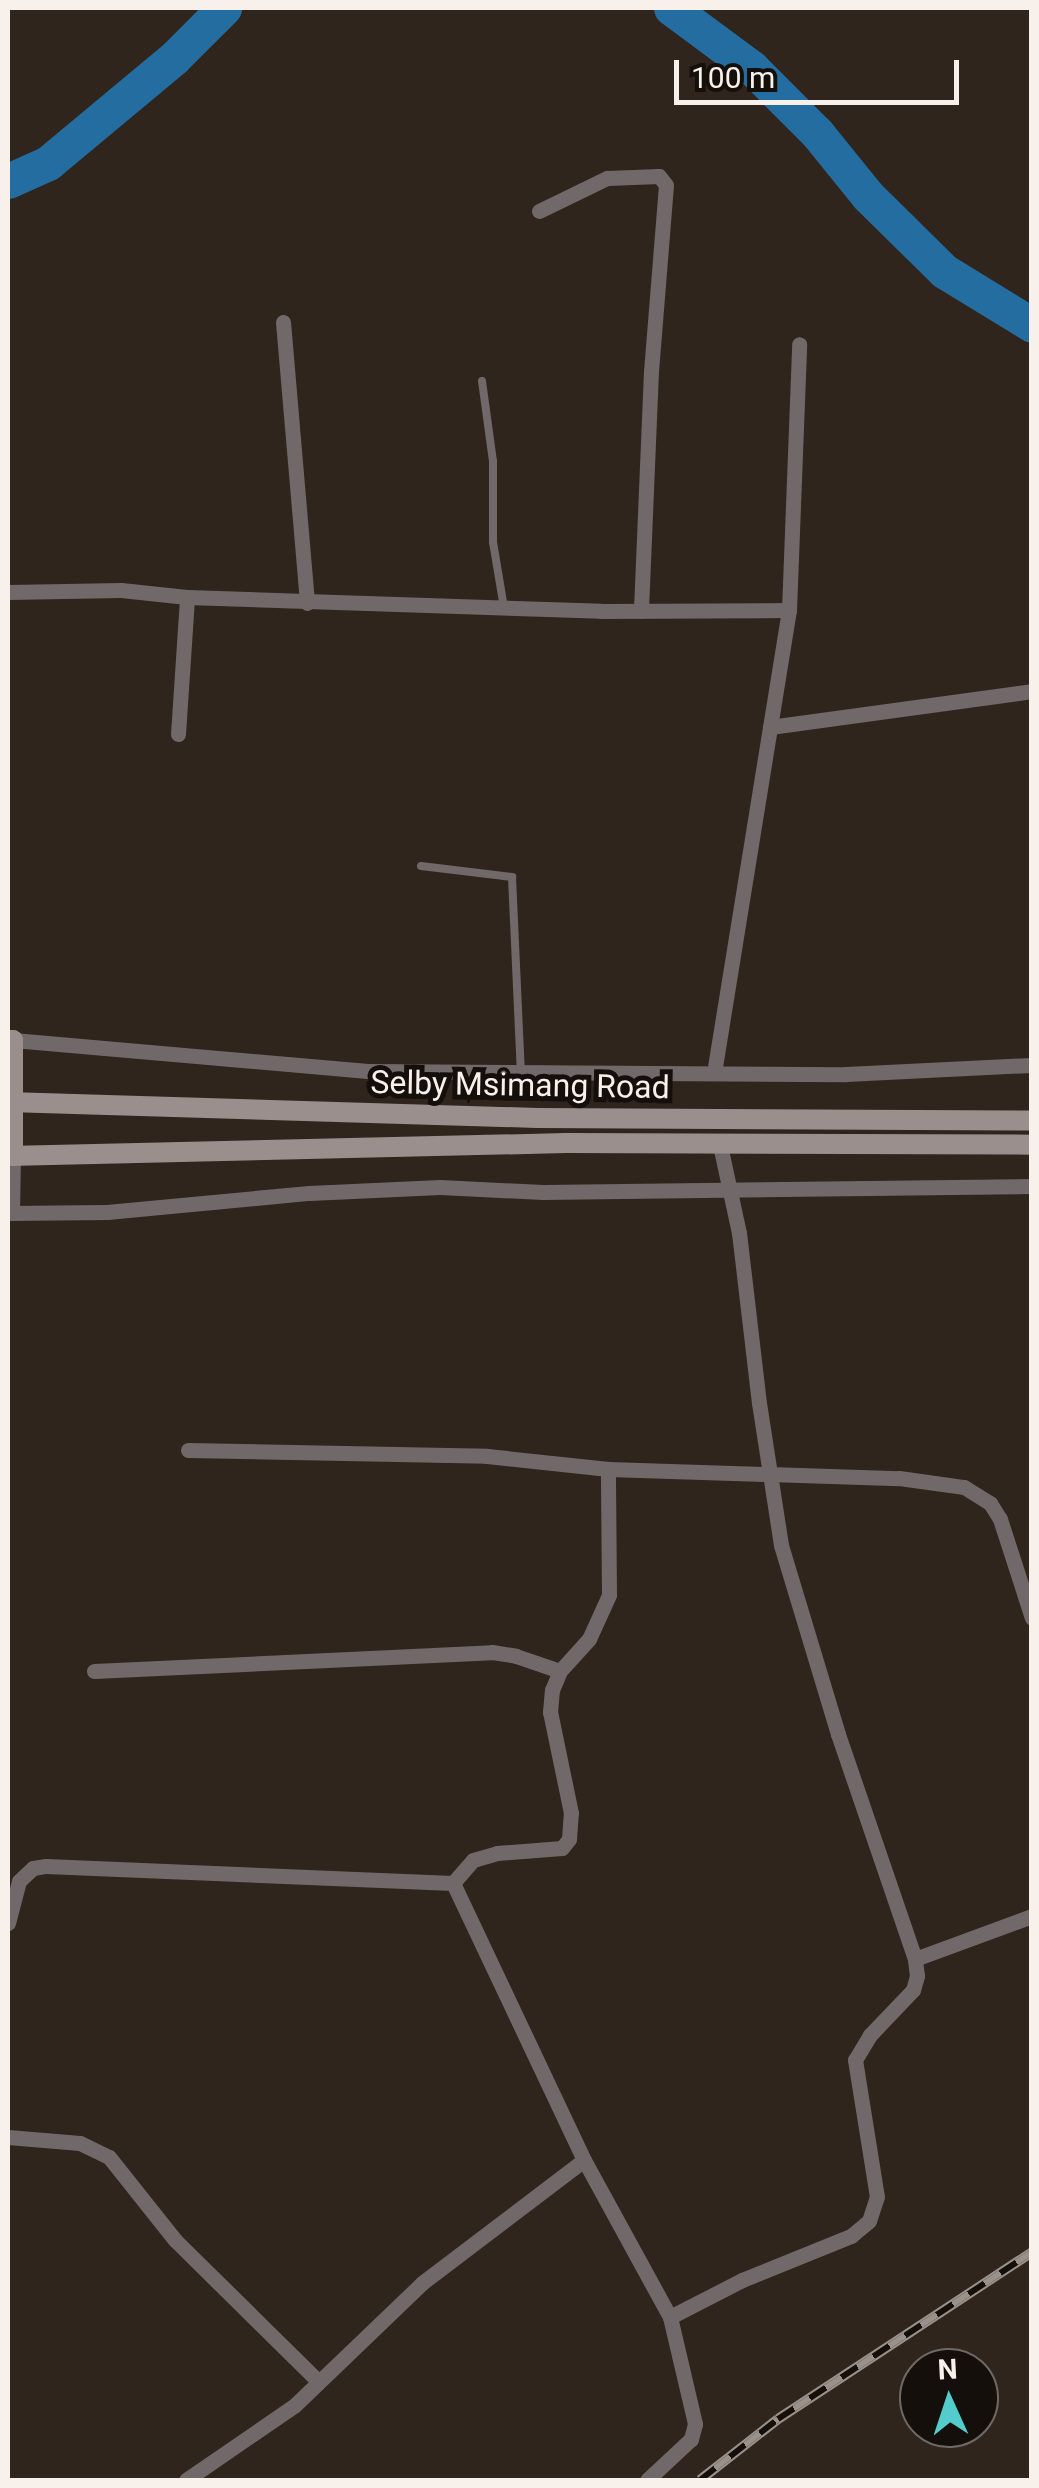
<!DOCTYPE html>
<style>
body{margin:0}
#map{position:relative;width:1039px;height:2488px;overflow:hidden;background:#2f251d;font-family:Roboto,sans-serif}
div>[style]{position:absolute}
[style*='--x']{left:calc(var(--x)*1px);top:calc(var(--y)*1px);width:calc(var(--w)*1px);rotate:calc(var(--a)*1deg)}
.river>*{height:35px;margin:-17.5px;padding:0 17.5px;transform-origin:17.5px;border-radius:17.5px;background:#246da1}
.lane>*{height:8px;margin:-4px;padding:0 4px;transform-origin:4px;border-radius:4px;background:#716969}
.street>*{height:15px;margin:-7.5px;padding:0 7.5px;transform-origin:7.5px;border-radius:7.5px;background:#716969}
.secondary>*{height:20px;margin:-10px;padding:0 10px;transform-origin:10px;border-radius:10px;background:#9b8f8e}
.rail>*{height:10px;margin-top:-5px;transform-origin:0;background:repeating-linear-gradient(90deg,#140f0b 0 19px,#9a918a 0 38px);box-sizing:border-box;border-block:2px solid #9a918a}
span{translate:-50% -50%;white-space:nowrap;text-align:center;line-height:1.15;-webkit-text-stroke:10px #140f0b;paint-order:stroke}
.street-label{font-size:32px;color:#f8f0eb}
.frame{position:absolute;inset:0;border:10px solid #f8f0eb;pointer-events:none}
.north{position:absolute;left:899px;top:2348px;width:100px;height:100px;box-sizing:border-box;background:#140f0b;border:2px solid #6f6965;border-radius:50%;rotate:357deg;font-size:28px;font-weight:700;line-height:40px;text-align:center;color:#f8f0eb}
.north::after{content:'';display:block;margin:auto;width:35px;height:45px;background:#52cdcc;clip-path:polygon(50% 0,100% 100%,50% 72%,0 100%)}
.scale{position:absolute;left:674px;top:60px;width:285px;height:45px;box-sizing:border-box;border:5px solid #f8f0eb;border-top:0;padding-left:12px;font-size:30px;line-height:35px;white-space:nowrap;color:#f8f0eb;-webkit-text-stroke:8px #140f0b;paint-order:stroke}
</style>
<div id="map">
<div class="river">
<i style="--x:671;--y:8;--w:101;--a:36.5"></i>
<i style="--x:752;--y:68;--w:92;--a:45"></i>
<i style="--x:817;--y:133;--w:81;--a:51"></i>
<i style="--x:868;--y:196;--w:107;--a:44.6"></i>
<i style="--x:944;--y:271;--w:103;--a:31.5"></i>
<i style="--x:8;--y:181;--w:44;--a:-24.2"></i>
<i style="--x:48;--y:163;--w:164;--a:-39.8"></i>
<i style="--x:174;--y:58;--w:71;--a:-45"></i>
</div>
<div class="lane">
<i style="--x:482;--y:381;--w:81;--a:82.2"></i>
<i style="--x:493;--y:461;--w:81;--a:90"></i>
<i style="--x:493;--y:542;--w:67;--a:80.5"></i>
<i style="--x:421;--y:866;--w:92;--a:6.9"></i>
<i style="--x:512;--y:877;--w:195;--a:87.4"></i>
</div>
<div class="street">
<i style="--x:539;--y:211;--w:76;--a:-25.9"></i>
<i style="--x:607;--y:178;--w:52;--a:-2.2"></i>
<i style="--x:659;--y:176;--w:11;--a:52"></i>
<i style="--x:666;--y:185;--w:187;--a:94.6"></i>
<i style="--x:651;--y:371;--w:240;--a:92.4"></i>
<i style="--x:283;--y:322;--w:282;--a:85.1"></i>
<i style="--x:8;--y:592;--w:113;--a:-1"></i>
<i style="--x:121;--y:590;--w:66;--a:6.1"></i>
<i style="--x:187;--y:597;--w:414;--a:1.9"></i>
<i style="--x:601;--y:611;--w:188;--a:-0.3"></i>
<i style="--x:770;--y:727;--w:264;--a:-7.8"></i>
<i style="--x:178;--y:734;--w:137;--a:-86.2"></i>
<i style="--x:13;--y:1040;--w:356;--a:5"></i>
<i style="--x:368;--y:1071;--w:478;--a:0.4"></i>
<i style="--x:846;--y:1074;--w:186;--a:-2.8"></i>
<i style="--x:714;--y:1073;--w:469;--a:-80.8"></i>
<i style="--x:789;--y:610;--w:266;--a:-87.8"></i>
<i style="--x:8;--y:1213;--w:99;--a:-0.6"></i>
<i style="--x:107;--y:1212;--w:203;--a:-5.4"></i>
<i style="--x:309;--y:1193;--w:131;--a:-2.6"></i>
<i style="--x:440;--y:1187;--w:103;--a:2.8"></i>
<i style="--x:543;--y:1192;--w:489;--a:-0.7"></i>
<i style="--x:12;--y:1213;--w:57;--a:-89"></i>
<i style="--x:188;--y:1450;--w:299;--a:1.1"></i>
<i style="--x:487;--y:1456;--w:122;--a:6.1"></i>
<i style="--x:94;--y:1671;--w:398;--a:-2.7"></i>
<i style="--x:492;--y:1652;--w:24;--a:9"></i>
<i style="--x:516;--y:1656;--w:46;--a:18.8"></i>
<i style="--x:453;--y:1883;--w:30;--a:-49"></i>
<i style="--x:473;--y:1860;--w:25;--a:-16"></i>
<i style="--x:497;--y:1853;--w:65;--a:-4.4"></i>
<i style="--x:562;--y:1848;--w:11;--a:-52"></i>
<i style="--x:569;--y:1839;--w:26;--a:-86"></i>
<i style="--x:571;--y:1813;--w:103;--a:-101.7"></i>
<i style="--x:550;--y:1712;--w:22;--a:-85"></i>
<i style="--x:552;--y:1690;--w:21;--a:-67"></i>
<i style="--x:560;--y:1671;--w:43;--a:-47.8"></i>
<i style="--x:589;--y:1639;--w:48;--a:-65.6"></i>
<i style="--x:609;--y:1595;--w:126;--a:-90.5"></i>
<i style="--x:608;--y:1469;--w:291;--a:1.8"></i>
<i style="--x:899;--y:1478;--w:66;--a:7.9"></i>
<i style="--x:964;--y:1487;--w:31;--a:32"></i>
<i style="--x:990;--y:1503;--w:19;--a:58"></i>
<i style="--x:1000;--y:1519;--w:104;--a:72.1"></i>
<i style="--x:453;--y:1883;--w:306;--a:64.7"></i>
<i style="--x:584;--y:2160;--w:179;--a:61.3"></i>
<i style="--x:670;--y:2317;--w:110;--a:76.8"></i>
<i style="--x:695;--y:2424;--w:16;--a:105"></i>
<i style="--x:691;--y:2439;--w:60;--a:137"></i>
<i style="--x:8;--y:1923;--w:43;--a:-75.3"></i>
<i style="--x:19;--y:1881;--w:19;--a:-43"></i>
<i style="--x:33;--y:1868;--w:13;--a:-9"></i>
<i style="--x:46;--y:1866;--w:407;--a:2.4"></i>
<i style="--x:915;--y:1959;--w:125;--a:-20.2"></i>
<i style="--x:8;--y:2137;--w:72;--a:4.8"></i>
<i style="--x:80;--y:2143;--w:32;--a:26"></i>
<i style="--x:109;--y:2157;--w:106;--a:51.5"></i>
<i style="--x:175;--y:2240;--w:202;--a:44.6"></i>
<i style="--x:670;--y:2317;--w:81;--a:-27.2"></i>
<i style="--x:742;--y:2280;--w:118;--a:-22"></i>
<i style="--x:851;--y:2236;--w:23;--a:-40"></i>
<i style="--x:869;--y:2221;--w:25;--a:-72"></i>
<i style="--x:877;--y:2197;--w:139;--a:-99.1"></i>
<i style="--x:855;--y:2060;--w:29;--a:-59"></i>
<i style="--x:870;--y:2035;--w:62;--a:-46.3"></i>
<i style="--x:913;--y:1990;--w:15;--a:-74"></i>
<i style="--x:917;--y:1976;--w:17;--a:-97"></i>
<i style="--x:915;--y:1959;--w:238;--a:-108.9"></i>
<i style="--x:838;--y:1734;--w:197;--a:-106.8"></i>
<i style="--x:781;--y:1545;--w:144;--a:-98.8"></i>
<i style="--x:759;--y:1403;--w:171;--a:-96.7"></i>
<i style="--x:739;--y:1233;--w:90;--a:-102.2"></i>
<i style="--x:186;--y:2480;--w:132;--a:-34.5"></i>
<i style="--x:295;--y:2405;--w:176;--a:-43.8"></i>
<i style="--x:422;--y:2283;--w:203;--a:-37.2"></i>
</div>
<div class="secondary">
<i style="--x:8;--y:1040;--w:5;--a:0"></i>
<i style="--x:13;--y:1040;--w:116;--a:90"></i>
<i style="--x:8;--y:1102;--w:529;--a:1.73"></i>
<i style="--x:537;--y:1118;--w:495;--a:0.3"></i>
<i style="--x:8;--y:1156;--w:558;--a:-1.33"></i>
<i style="--x:566;--y:1143;--w:466;--a:0.2"></i>
</div>
<div class="rail">
<i style="--x:700;--y:2480;--w:99;--a:-38"></i>
<i style="--x:778;--y:2419;--w:304;--a:-33.3"></i>
</div>
<div class="street-label">
<span style="left:520px;top:1085px;rotate:1deg">Selby Msimang Road</span>
</div>
<div class="frame"></div>
<div class="north">N</div>
<div class="scale">100 m</div>
</div>
